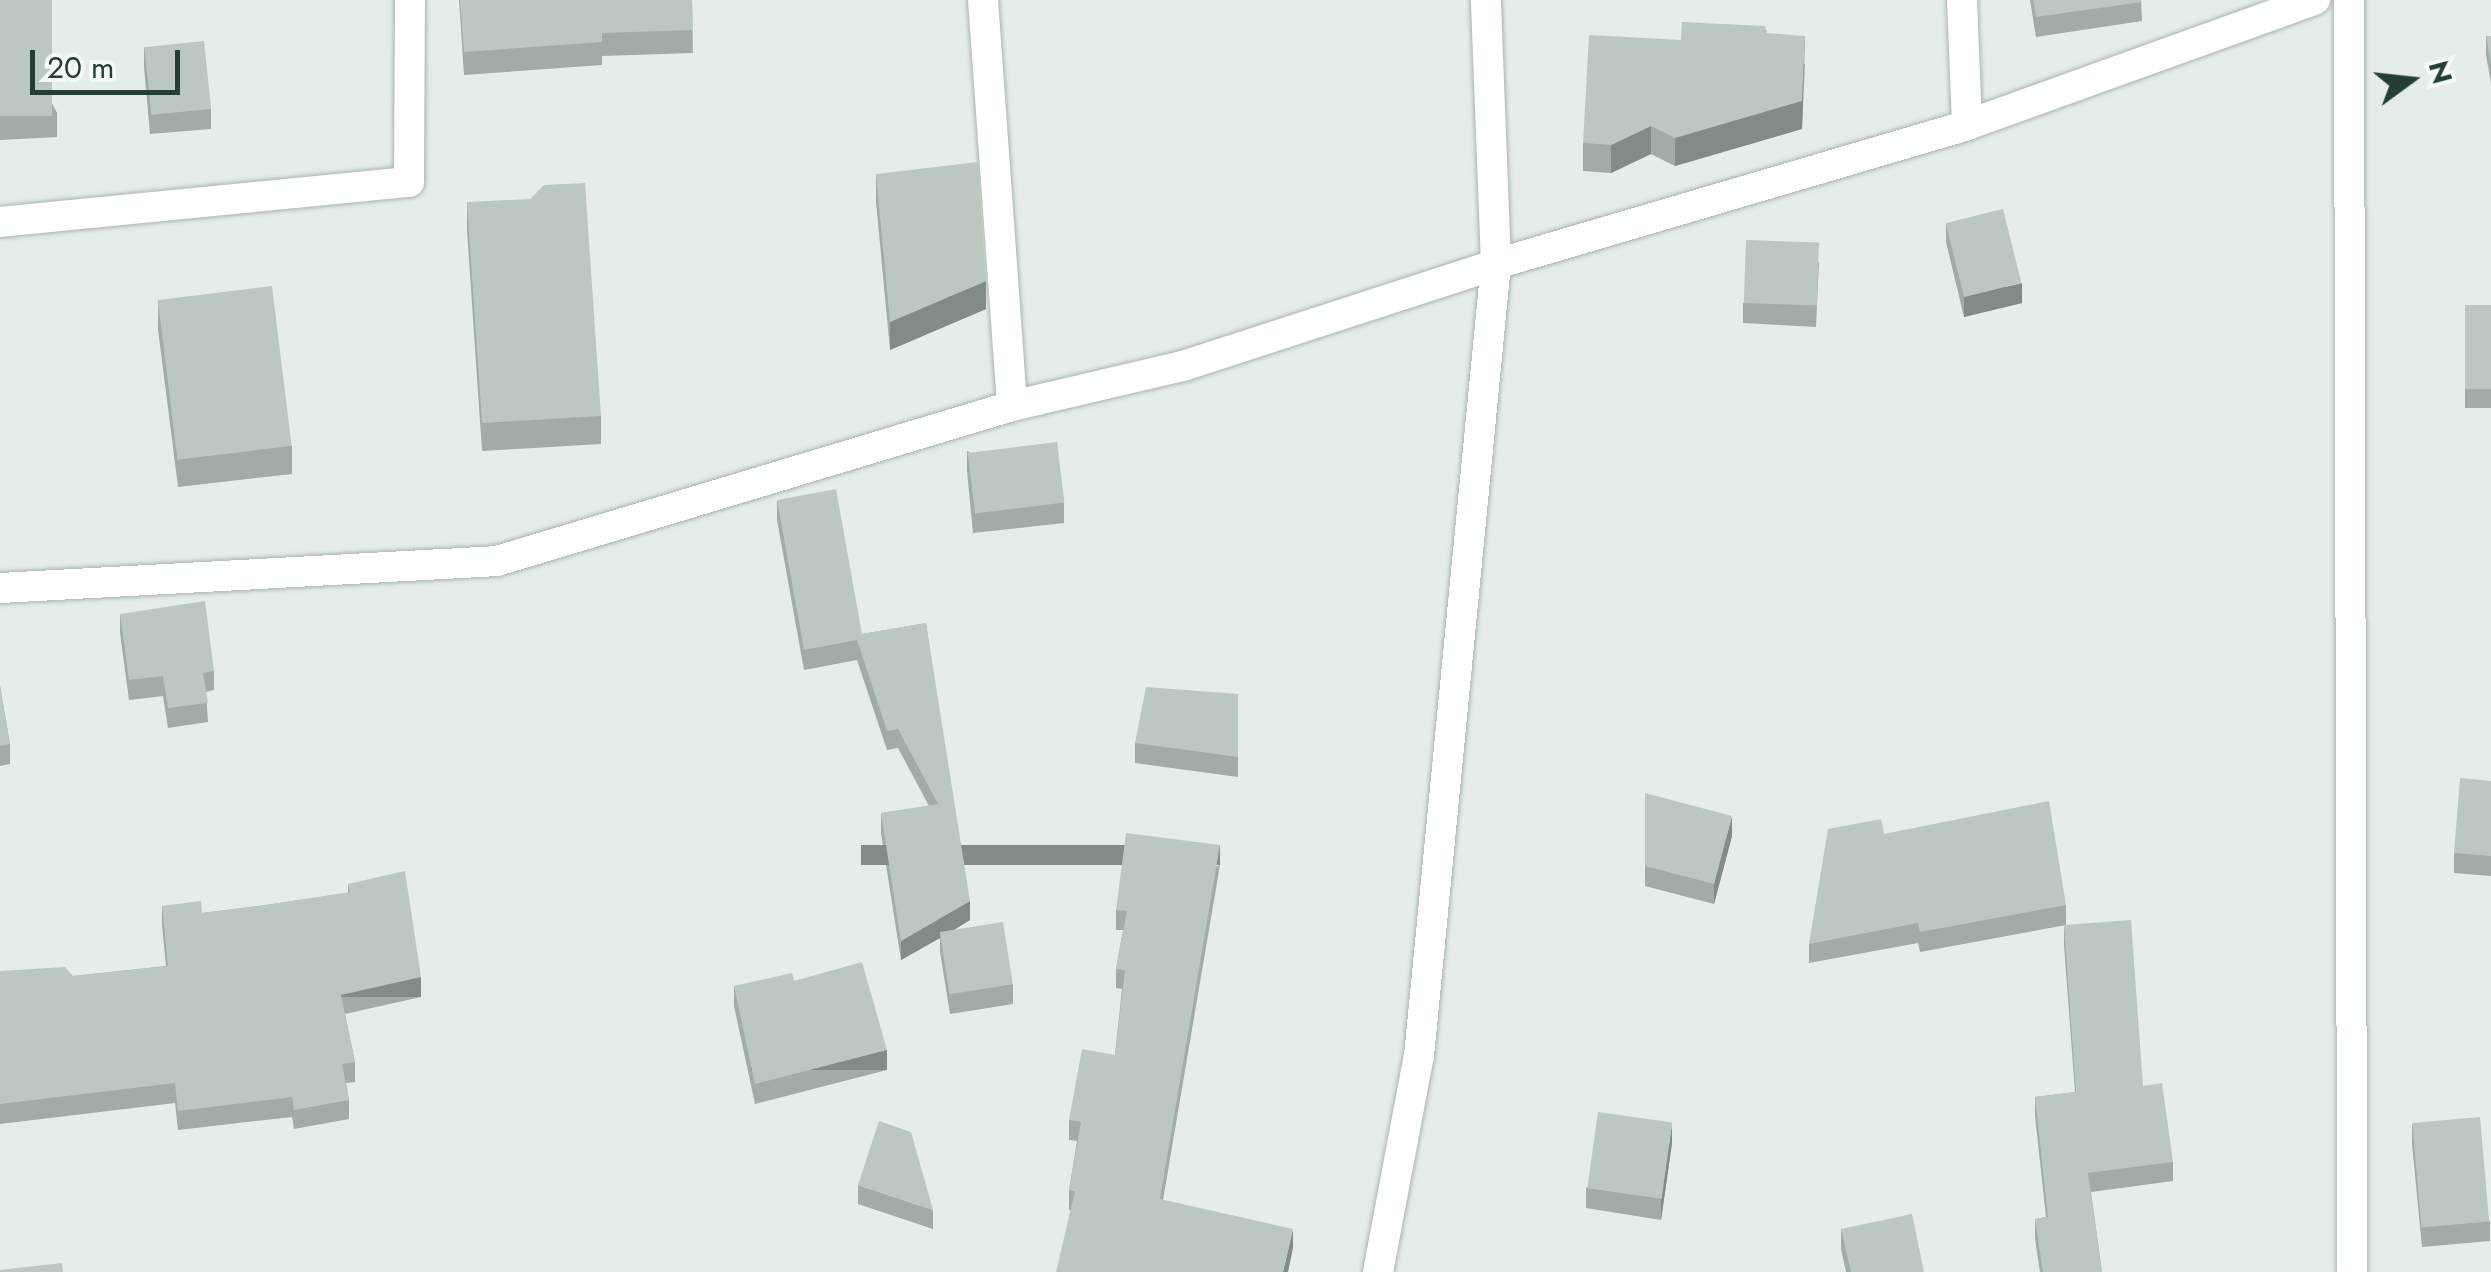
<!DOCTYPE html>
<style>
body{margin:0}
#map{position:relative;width:2491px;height:1272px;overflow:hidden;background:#e5ede8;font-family:Jost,sans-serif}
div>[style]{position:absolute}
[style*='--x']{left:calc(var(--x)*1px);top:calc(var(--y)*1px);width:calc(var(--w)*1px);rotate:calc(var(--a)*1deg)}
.roads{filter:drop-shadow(0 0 2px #a8b5ae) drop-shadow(0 0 2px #a8b5ae)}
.minor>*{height:30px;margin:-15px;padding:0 15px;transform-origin:15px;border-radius:15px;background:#fff}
.wall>*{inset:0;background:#a0aca5;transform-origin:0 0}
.shaded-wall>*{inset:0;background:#828c86;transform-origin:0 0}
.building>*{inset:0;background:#bac8c0;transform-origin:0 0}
span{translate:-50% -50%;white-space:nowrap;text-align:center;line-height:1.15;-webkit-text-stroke:8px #f5f9f6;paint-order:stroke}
.north{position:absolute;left:2361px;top:30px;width:100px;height:100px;-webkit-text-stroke:8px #f5f9f6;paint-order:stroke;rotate:75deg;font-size:28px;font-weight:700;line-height:40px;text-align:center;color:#253e32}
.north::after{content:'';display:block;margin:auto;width:35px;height:45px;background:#253e32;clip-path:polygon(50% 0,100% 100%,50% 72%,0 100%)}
.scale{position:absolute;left:30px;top:50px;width:150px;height:45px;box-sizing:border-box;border:5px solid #253e32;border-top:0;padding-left:12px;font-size:30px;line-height:35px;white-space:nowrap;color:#253e32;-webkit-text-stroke:8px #f5f9f6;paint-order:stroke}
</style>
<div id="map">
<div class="roads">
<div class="minor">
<i style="--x:983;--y:0;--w:407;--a:85.9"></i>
<i style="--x:1962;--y:0;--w:125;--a:87.7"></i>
<i style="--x:2349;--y:0;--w:1272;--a:89.86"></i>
<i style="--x:0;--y:222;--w:411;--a:-5.6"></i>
<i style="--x:409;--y:182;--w:182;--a:-89.7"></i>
<i style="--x:0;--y:588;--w:498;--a:-3.1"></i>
<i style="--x:497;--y:561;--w:538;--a:-16.75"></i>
<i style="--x:1012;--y:406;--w:176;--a:-13.2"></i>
<i style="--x:1183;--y:366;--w:329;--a:-18"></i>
<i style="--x:1496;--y:264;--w:491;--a:-16.4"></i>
<i style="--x:1967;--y:125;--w:370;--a:-19.8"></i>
<i style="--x:1378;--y:1272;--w:220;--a:-79.3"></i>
<i style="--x:1419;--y:1056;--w:796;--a:-84.45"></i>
<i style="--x:1496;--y:264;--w:264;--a:-92.2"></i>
</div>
</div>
<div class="wall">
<i style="clip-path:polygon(0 0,57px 113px,57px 137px,0 140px)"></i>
<i style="clip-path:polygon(459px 0,692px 0,693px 53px,602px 56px,602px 65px,464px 75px)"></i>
<i style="clip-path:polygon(2030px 0,2141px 0,2142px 21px,2036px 37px)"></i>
<i style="clip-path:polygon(1767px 33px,1805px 64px,1802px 129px,1675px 166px,1651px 154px,1611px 173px,1583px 171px,1583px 143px,1681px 40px)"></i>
<i style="clip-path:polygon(2486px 36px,2491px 36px,2491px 83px,2486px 55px)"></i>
<i style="clip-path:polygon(144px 47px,211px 109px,211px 129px,150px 134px,144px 67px)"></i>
<i style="clip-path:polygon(876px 174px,986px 309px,890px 350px,876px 202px)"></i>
<i style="clip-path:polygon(467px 202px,601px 416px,601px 444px,482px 451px,467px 230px)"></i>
<i style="clip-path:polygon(1946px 223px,2022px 303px,1964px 317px,1946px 242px)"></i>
<i style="clip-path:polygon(1819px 262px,1816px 327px,1743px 323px,1743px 303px)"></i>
<i style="clip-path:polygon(158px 301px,292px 446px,292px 474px,178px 487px,158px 329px)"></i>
<i style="left:2491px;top:305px;width:103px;height:26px;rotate:90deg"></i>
<i style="clip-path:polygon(967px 451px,1064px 503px,1064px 523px,973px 533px,967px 471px)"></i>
<i style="clip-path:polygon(777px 500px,862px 634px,926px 623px,970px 920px,953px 930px,1013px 984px,1013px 1004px,950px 1014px,940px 952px,940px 938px,901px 960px,881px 833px,881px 813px,929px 806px,898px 748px,887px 750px,857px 660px,804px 670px,777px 520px)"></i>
<i style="clip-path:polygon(120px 614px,214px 671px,214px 690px,206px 692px,208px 722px,168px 728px,163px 696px,129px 700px,120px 633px)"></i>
<i style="clip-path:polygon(0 686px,10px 744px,10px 764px,0 766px)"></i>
<i style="clip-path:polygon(1238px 694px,1238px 777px,1135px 763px,1135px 743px)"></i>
<i style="clip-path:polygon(2491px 781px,2491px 876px,2454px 873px,2454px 853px)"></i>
<i style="clip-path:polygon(1645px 793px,1732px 836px,1714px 904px,1645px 886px)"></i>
<i style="clip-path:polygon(1884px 834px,2066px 905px,2066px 925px,1920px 952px,1918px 943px,1809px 963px,1809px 944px)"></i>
<i style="clip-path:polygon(1220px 865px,1163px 1200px,1293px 1248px,1069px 1210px,1069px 1190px,1077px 1141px,1069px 1140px,1069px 1120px,1115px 1055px,1122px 989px,1116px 988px,1116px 969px,1123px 930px,1116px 930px,1116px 910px)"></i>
<i style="clip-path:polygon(348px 884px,421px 997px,345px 1014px,355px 1062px,355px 1082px,346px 1083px,349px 1100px,349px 1119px,294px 1129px,292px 1117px,178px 1130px,175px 1103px,0 1124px,0 971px,73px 976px,166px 966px,162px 925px,162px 906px,202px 913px,259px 906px,348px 893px)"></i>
<i style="clip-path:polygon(2064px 925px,2143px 1086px,2173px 1162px,2173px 1181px,2091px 1192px,2102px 1272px,2040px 1272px,2035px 1239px,2035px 1219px,2046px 1217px,2035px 1116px,2035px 1097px,2075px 1092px,2064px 945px)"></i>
<i style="clip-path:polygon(794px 981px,887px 1070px,755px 1104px,734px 1006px,734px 986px)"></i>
<i style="clip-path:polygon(2412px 1124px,2490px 1222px,2490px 1241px,2422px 1247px,2412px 1144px)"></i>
<i style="clip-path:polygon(1672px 1143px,1661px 1220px,1586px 1208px,1586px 1188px)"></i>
<i style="clip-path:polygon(858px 1185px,933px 1210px,933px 1229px,858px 1204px)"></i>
<i style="clip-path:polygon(1841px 1229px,1924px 1272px,1846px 1272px,1841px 1249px)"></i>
</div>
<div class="shaded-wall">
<i style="clip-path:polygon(1805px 36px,1802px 129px,1675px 166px,1675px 138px)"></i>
<i style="clip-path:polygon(1651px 126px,1651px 154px,1611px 173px,1611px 145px)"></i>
<i style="clip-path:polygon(986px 281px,986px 309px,890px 350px,890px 322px)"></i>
<i style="clip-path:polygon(2022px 283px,2022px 303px,1964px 317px,1964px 297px)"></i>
<i style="clip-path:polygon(1732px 816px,1732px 836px,1714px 904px,1714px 884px)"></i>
<i style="left:1220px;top:845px;width:20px;height:359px;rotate:90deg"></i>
<i style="clip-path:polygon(970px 901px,970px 920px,941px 938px,940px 933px,940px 938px,901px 960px,901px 941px)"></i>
<i style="left:421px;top:977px;width:20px;height:82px;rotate:90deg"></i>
<i style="left:887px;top:1050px;width:20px;height:136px;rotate:90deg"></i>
<i style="clip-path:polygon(1672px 1123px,1672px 1143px,1661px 1220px,1661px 1200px)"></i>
<i style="clip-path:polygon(1293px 1229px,1293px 1248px,1288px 1272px,1283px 1272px)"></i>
</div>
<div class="building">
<i style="left:0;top:0;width:52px;height:116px"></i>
<i style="clip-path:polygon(460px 0,692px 0,693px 30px,602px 33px,602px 42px,464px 52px)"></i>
<i style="clip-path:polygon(2033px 0,2141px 0,2142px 2px,2036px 17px)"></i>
<i style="clip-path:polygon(1682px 22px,1765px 26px,1767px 33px,1805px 36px,1802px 101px,1675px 138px,1651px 126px,1611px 145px,1583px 143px,1589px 35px,1681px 40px)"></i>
<i style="clip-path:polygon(2486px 36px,2491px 36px,2491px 64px)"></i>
<i style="left:204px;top:41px;width:68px;height:60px;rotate:84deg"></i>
<i style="clip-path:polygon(978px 162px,986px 281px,890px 322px,876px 174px)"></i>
<i style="clip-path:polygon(585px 183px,601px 416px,482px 423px,467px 202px,530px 199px,544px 185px)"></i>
<i style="left:2003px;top:209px;width:76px;height:59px;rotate:76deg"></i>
<i style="left:1746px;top:240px;width:73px;height:63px;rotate:2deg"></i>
<i style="left:272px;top:286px;width:161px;height:115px;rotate:83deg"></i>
<i style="left:2491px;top:305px;width:84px;height:26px;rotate:90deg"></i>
<i style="left:1057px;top:442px;width:61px;height:90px;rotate:83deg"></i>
<i style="clip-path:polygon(836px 489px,862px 634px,926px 623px,970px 901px,901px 941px,881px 813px,938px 804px,898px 729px,887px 731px,857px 640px,804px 650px,777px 500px)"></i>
<i style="clip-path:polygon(205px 601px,214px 671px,203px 673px,208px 703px,168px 708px,163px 676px,129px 680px,120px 614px)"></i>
<i style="clip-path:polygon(0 686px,10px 744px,0 746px)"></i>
<i style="clip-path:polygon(1146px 687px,1238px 694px,1238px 757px,1135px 743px)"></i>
<i style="clip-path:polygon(2460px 778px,2491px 781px,2491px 856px,2454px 853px)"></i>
<i style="clip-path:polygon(1645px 793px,1732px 816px,1714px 884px,1645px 866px)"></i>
<i style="clip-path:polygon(2049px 801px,2066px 905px,1920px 932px,1918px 923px,1809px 944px,1828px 829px,1881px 819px,1884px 834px)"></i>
<i style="clip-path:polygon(1126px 833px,1220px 845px,1160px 1199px,1293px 1229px,1283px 1272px,1056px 1272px,1075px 1191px,1069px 1190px,1081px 1122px,1069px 1120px,1082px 1049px,1115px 1055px,1125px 970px,1116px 969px,1127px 911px,1116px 910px)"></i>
<i style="clip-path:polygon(405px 871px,421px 977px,341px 995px,355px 1062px,342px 1064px,349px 1100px,294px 1110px,292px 1097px,178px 1111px,175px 1083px,0 1104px,0 971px,65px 967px,73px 976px,168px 966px,162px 906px,201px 901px,202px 913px,259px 906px,350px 892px,348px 884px)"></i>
<i style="clip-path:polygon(2131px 920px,2143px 1086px,2162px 1083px,2173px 1162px,2088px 1173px,2102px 1272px,2043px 1272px,2035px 1219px,2048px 1217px,2035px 1097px,2076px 1092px,2064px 925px)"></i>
<i style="left:1003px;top:922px;width:63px;height:64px;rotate:81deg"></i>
<i style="clip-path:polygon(862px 962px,887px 1050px,755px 1084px,734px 986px,792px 973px,794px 981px)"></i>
<i style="left:1598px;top:1112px;width:75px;height:77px;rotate:8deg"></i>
<i style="left:2480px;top:1117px;width:105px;height:68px;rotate:85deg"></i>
<i style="clip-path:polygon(879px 1121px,911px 1132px,933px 1210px,858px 1185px)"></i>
<i style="clip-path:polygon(1912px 1214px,1924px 1272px,1851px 1272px,1841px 1229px)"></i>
<i style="clip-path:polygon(62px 1263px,63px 1272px,0 1272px,0 1270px)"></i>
</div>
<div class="north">N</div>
<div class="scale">20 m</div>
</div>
